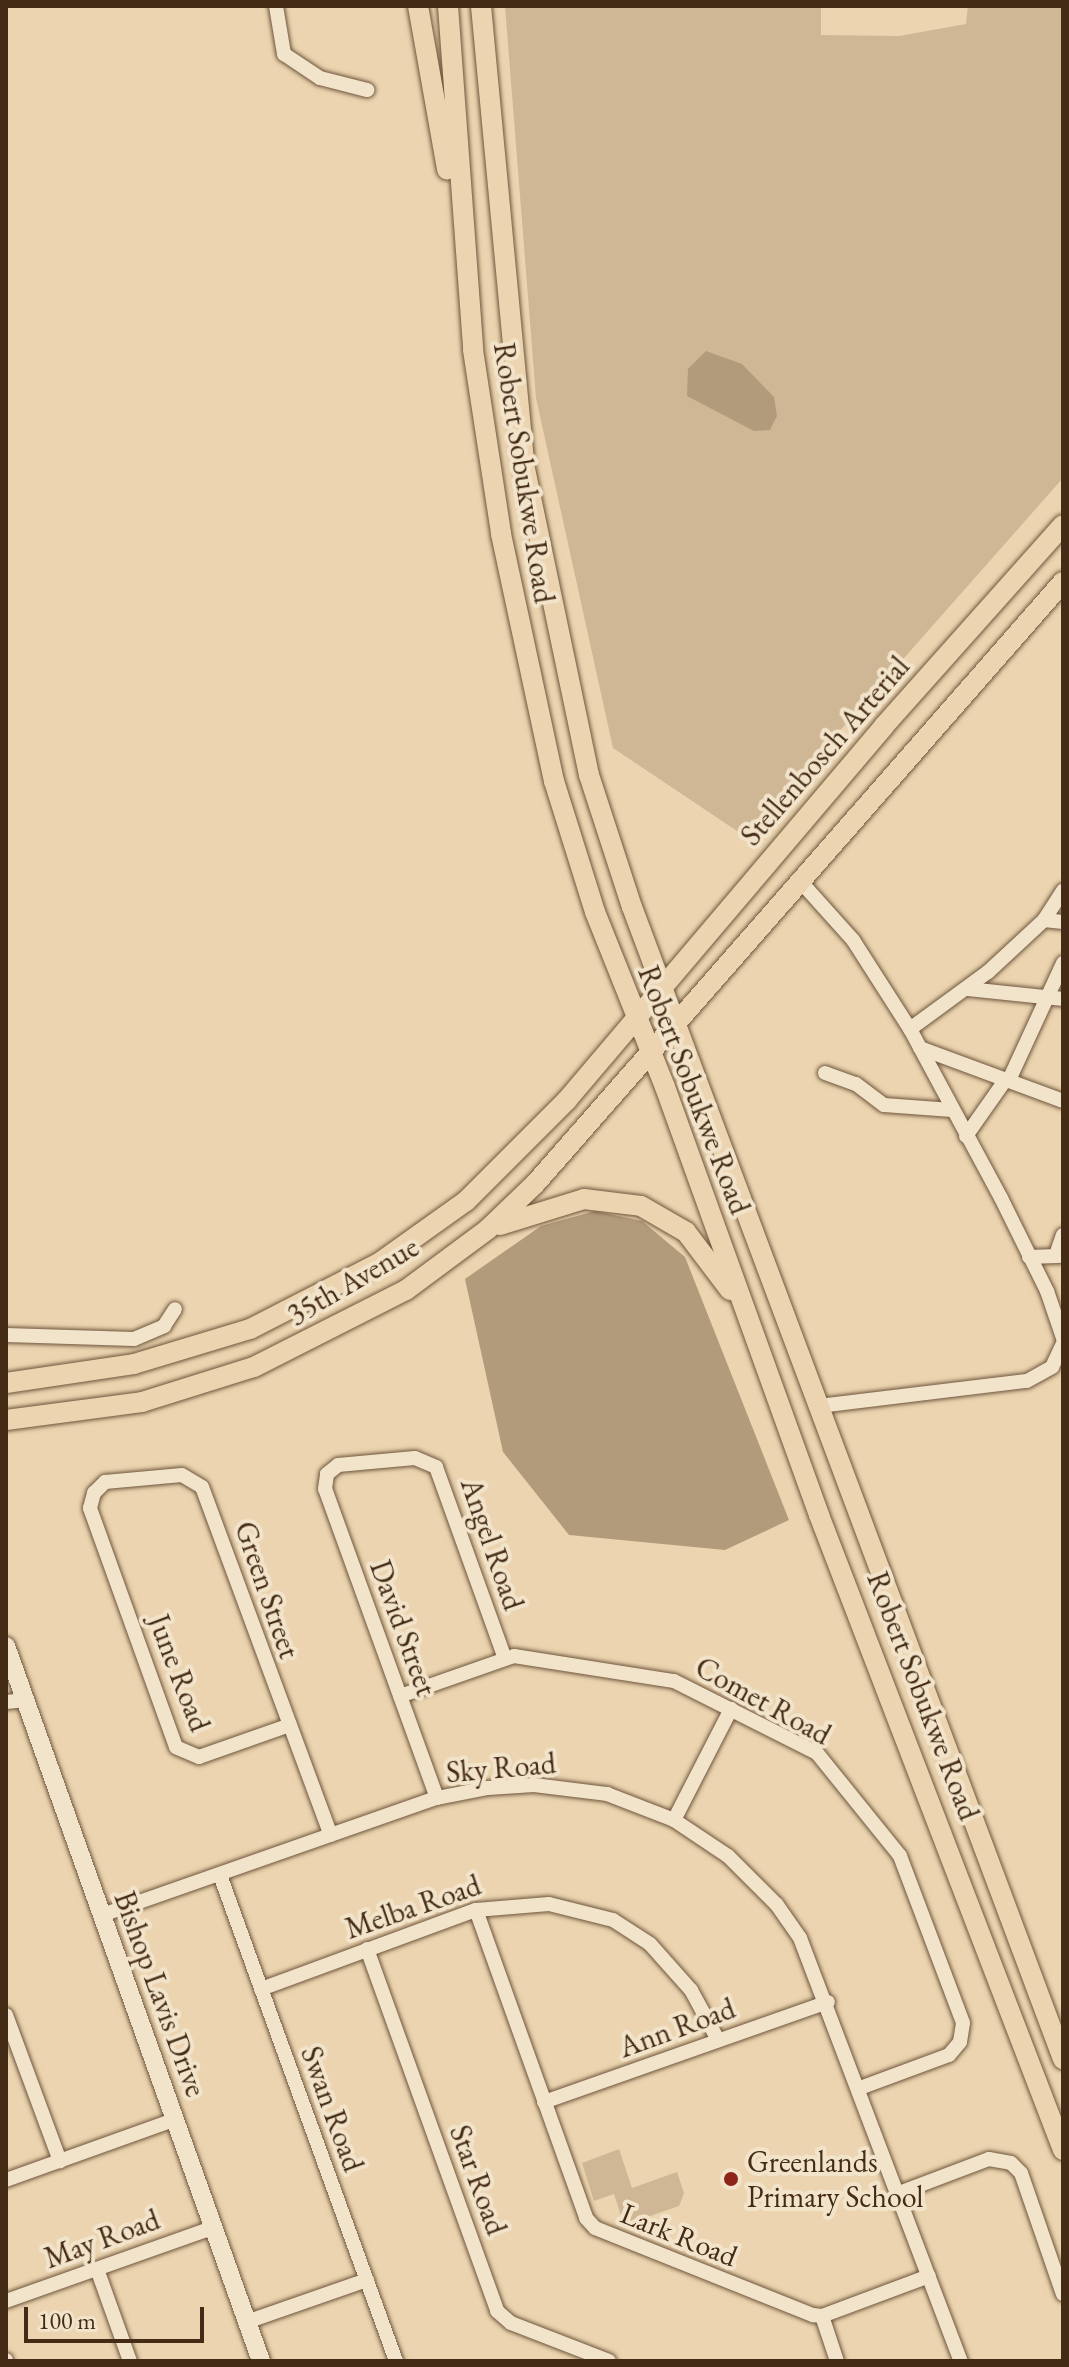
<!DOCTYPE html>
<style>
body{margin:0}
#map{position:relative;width:1069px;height:2367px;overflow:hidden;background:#ebd4af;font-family:"EB Garamond",serif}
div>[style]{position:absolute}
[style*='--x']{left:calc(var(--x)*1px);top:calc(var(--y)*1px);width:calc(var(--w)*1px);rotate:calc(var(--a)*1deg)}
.green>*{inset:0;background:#cfb795}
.water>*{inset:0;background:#b29b7b}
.roads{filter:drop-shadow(0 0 2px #6e553c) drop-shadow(0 0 2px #6e553c)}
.street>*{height:14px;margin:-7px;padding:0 7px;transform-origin:7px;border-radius:7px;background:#f2e3cb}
.secondary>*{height:18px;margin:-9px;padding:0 9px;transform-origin:9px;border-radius:9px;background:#f2e3cb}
.primary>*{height:20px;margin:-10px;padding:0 10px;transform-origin:10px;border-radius:10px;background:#ebd4af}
.dots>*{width:22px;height:22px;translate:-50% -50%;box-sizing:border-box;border:4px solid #f2e3cb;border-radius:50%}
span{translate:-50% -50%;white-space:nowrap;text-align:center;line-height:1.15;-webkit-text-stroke:8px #f2e3cb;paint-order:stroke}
.street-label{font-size:30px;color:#442b15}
.poi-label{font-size:30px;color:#442b15}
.left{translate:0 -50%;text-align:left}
.frame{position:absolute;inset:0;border:8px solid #442b15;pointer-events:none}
.scale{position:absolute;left:24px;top:2307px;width:180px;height:36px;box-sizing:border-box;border:4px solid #442b15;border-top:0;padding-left:10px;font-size:24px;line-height:28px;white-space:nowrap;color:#442b15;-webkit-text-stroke:6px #f2e3cb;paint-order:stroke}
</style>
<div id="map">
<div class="green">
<i style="clip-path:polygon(505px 6px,821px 6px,821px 35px,899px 36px,966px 24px,968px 6px,1063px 6px,1063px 478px,746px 837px,613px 748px,536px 398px)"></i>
<i style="clip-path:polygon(619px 2149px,632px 2188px,677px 2172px,684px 2193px,679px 2206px,624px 2225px,614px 2194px,594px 2201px,582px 2163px)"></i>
</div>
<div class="water">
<i style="clip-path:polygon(706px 351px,742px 364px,774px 397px,777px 416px,770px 430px,754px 431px,687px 396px,688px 369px)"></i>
<i style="clip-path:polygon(595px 1211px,642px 1221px,685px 1257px,789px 1520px,725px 1550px,569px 1535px,503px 1452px,465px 1279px,541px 1226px)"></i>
</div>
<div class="roads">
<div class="street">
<i style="--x:276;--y:6;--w:49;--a:80.5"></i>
<i style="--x:284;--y:54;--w:43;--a:33.7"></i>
<i style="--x:320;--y:78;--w:49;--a:14.3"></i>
<i style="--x:801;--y:882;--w:78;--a:48.1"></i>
<i style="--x:853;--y:940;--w:106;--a:57.4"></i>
<i style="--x:910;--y:1029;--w:192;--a:61.7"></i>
<i style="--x:1001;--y:1198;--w:104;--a:63.7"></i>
<i style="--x:1047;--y:1291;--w:50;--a:71.2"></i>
<i style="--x:1044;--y:920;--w:19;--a:6"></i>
<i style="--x:968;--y:989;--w:96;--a:6"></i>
<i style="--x:910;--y:1029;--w:97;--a:-36.2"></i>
<i style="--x:988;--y:972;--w:76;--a:-42.9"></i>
<i style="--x:1044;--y:920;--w:35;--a:-57"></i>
<i style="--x:920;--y:1048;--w:153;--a:20.3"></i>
<i style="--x:825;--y:1073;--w:33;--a:20"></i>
<i style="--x:856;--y:1084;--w:35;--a:37"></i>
<i style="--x:884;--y:1105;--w:68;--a:4.2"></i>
<i style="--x:1009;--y:1080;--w:129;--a:-65.2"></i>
<i style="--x:966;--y:1136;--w:70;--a:-54.9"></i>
<i style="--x:1056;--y:1255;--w:21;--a:-71"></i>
<i style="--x:1029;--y:1257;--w:34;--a:-2"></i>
<i style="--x:6;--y:1335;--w:128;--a:1.8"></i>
<i style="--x:134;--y:1339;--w:33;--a:-23"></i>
<i style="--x:164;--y:1326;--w:20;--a:-57"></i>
<i style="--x:819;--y:1406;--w:209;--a:-6.9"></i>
<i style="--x:1027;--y:1381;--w:29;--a:-29"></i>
<i style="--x:1052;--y:1367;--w:26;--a:-65"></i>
<i style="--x:400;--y:1696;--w:121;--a:-19.3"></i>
<i style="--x:514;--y:1656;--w:162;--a:8.9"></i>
<i style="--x:674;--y:1681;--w:160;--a:26.7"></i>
<i style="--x:817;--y:1753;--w:132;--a:51.1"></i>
<i style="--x:900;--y:1856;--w:178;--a:69.3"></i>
<i style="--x:963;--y:2023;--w:19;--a:99"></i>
<i style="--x:960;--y:2042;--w:17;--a:130"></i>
<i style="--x:949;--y:2055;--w:95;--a:159.7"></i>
<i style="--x:6;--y:1702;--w:20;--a:-6"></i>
<i style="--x:287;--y:1726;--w:93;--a:160.6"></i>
<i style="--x:199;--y:1757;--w:25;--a:-157"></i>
<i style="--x:176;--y:1747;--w:254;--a:-109.8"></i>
<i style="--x:90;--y:1508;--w:16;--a:-75"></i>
<i style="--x:94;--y:1493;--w:16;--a:-45"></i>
<i style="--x:105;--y:1482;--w:77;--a:-5.2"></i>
<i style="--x:182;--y:1475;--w:23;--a:31"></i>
<i style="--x:202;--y:1487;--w:371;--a:69.7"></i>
<i style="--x:437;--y:1798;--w:329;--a:-109.9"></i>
<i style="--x:325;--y:1489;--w:15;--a:-82"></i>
<i style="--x:327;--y:1474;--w:14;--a:-39"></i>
<i style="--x:338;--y:1465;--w:77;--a:-5.2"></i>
<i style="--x:415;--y:1458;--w:23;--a:23"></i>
<i style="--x:436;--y:1467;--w:201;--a:70.2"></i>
<i style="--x:674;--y:1820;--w:125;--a:-62.8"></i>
<i style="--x:220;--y:1875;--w:517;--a:70.09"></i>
<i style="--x:476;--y:1910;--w:327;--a:70.3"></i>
<i style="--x:586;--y:2218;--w:13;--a:48"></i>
<i style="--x:595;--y:2228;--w:235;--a:21.8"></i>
<i style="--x:813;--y:2315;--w:9;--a:6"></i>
<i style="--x:822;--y:2316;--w:114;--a:-20.5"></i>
<i style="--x:102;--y:1915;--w:355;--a:-19.3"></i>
<i style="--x:437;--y:1798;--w:52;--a:-11.1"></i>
<i style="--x:488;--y:1788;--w:46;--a:-3.7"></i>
<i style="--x:534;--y:1785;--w:74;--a:7"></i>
<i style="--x:607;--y:1794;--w:72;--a:21.2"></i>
<i style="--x:674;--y:1820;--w:65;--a:33.7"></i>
<i style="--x:728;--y:1856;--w:69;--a:45"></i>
<i style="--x:777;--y:1905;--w:40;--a:55.1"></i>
<i style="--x:800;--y:1938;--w:453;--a:69.2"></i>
<i style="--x:367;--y:1949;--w:385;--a:70.2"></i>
<i style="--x:497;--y:2311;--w:18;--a:41"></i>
<i style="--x:511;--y:2323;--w:105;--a:21.2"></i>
<i style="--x:261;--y:1989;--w:229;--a:-20.2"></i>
<i style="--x:476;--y:1910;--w:73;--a:-4.7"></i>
<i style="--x:549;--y:1904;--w:66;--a:14"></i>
<i style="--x:613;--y:1920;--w:44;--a:33"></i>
<i style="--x:650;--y:1944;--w:62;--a:48.3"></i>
<i style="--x:691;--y:1990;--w:57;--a:61.6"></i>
<i style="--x:6;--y:2015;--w:156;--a:69.7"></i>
<i style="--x:544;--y:2102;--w:301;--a:-19.4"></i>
<i style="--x:6;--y:2180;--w:181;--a:-19.7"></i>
<i style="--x:899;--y:2193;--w:96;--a:-20.7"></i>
<i style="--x:989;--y:2159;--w:22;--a:10"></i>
<i style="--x:1011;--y:2163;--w:14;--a:45"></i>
<i style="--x:1021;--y:2173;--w:128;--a:70.9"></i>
<i style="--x:97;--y:2269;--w:98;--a:70.3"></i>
<i style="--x:6;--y:2301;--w:222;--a:-19.5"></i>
<i style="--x:822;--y:2316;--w:47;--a:71.6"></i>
<i style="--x:249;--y:2321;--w:125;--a:-19.2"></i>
<i style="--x:6;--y:2360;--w:1;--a:90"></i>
</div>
<div class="secondary">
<i style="--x:6;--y:1646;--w:759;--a:70.37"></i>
</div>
<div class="primary">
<i style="--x:418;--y:6;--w:166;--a:79.9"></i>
<i style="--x:448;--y:6;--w:345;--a:85.8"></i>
<i style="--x:473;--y:350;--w:186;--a:81.3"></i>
<i style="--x:501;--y:534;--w:253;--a:77.9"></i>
<i style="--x:554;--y:781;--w:137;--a:72.6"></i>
<i style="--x:595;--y:912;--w:188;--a:68.2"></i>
<i style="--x:665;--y:1087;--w:455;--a:70.2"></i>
<i style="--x:819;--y:1515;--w:680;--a:68.98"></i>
<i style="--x:481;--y:6;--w:460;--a:84.6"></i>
<i style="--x:524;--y:464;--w:318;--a:78.2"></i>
<i style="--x:589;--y:775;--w:139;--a:72"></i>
<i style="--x:632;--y:907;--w:1230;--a:69.49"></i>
<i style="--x:500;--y:1225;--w:88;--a:-17.2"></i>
<i style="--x:584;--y:1199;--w:57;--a:7"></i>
<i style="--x:641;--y:1206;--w:52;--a:30"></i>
<i style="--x:686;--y:1232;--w:73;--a:52.8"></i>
<i style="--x:6;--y:1383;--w:129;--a:-8.4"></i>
<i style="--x:134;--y:1364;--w:121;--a:-16.8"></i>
<i style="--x:250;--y:1329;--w:145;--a:-27.1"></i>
<i style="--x:379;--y:1263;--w:107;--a:-35.5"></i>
<i style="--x:466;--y:1201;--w:143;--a:-45"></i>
<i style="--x:567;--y:1100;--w:490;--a:-49.7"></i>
<i style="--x:884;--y:726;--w:269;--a:-48.3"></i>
<i style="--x:6;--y:1420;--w:137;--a:-7.5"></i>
<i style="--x:142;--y:1402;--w:117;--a:-17.4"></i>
<i style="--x:254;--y:1367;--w:170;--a:-26.9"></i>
<i style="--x:406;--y:1290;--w:102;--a:-36.6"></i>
<i style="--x:488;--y:1229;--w:65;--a:-43.8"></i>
<i style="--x:535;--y:1184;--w:801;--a:-48.75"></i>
</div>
</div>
<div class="dots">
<i style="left:731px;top:2179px;background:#8f2418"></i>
</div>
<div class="street-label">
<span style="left:524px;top:473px;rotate:81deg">Robert Sobukwe Road</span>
<span style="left:825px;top:751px;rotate:-49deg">Stellenbosch Arterial</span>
<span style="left:694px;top:1090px;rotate:69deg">Robert Sobukwe Road</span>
<span style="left:353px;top:1281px;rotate:-30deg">35th Avenue</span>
<span style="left:492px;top:1544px;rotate:71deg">Angel Road</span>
<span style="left:267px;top:1590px;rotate:71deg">Green Street</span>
<span style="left:403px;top:1628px;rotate:70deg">David Street</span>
<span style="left:179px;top:1673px;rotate:69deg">June Road</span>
<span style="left:923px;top:1696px;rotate:69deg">Robert Sobukwe Road</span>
<span style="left:763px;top:1701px;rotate:29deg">Comet Road</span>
<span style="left:501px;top:1768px;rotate:-5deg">Sky Road</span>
<span style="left:413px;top:1907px;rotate:-19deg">Melba Road</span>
<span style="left:160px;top:1994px;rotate:70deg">Bishop Lavis Drive</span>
<span style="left:677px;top:2028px;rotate:-20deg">Ann Road</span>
<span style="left:332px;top:2109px;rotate:70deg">Swan Road</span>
<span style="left:478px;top:2180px;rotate:70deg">Star Road</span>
<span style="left:679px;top:2235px;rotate:22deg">Lark Road</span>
<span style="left:102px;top:2239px;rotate:-20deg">May Road</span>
</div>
<div class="poi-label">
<span class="left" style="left:747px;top:2179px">Greenlands<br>Primary School</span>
</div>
<div class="frame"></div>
<div class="scale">100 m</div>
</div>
